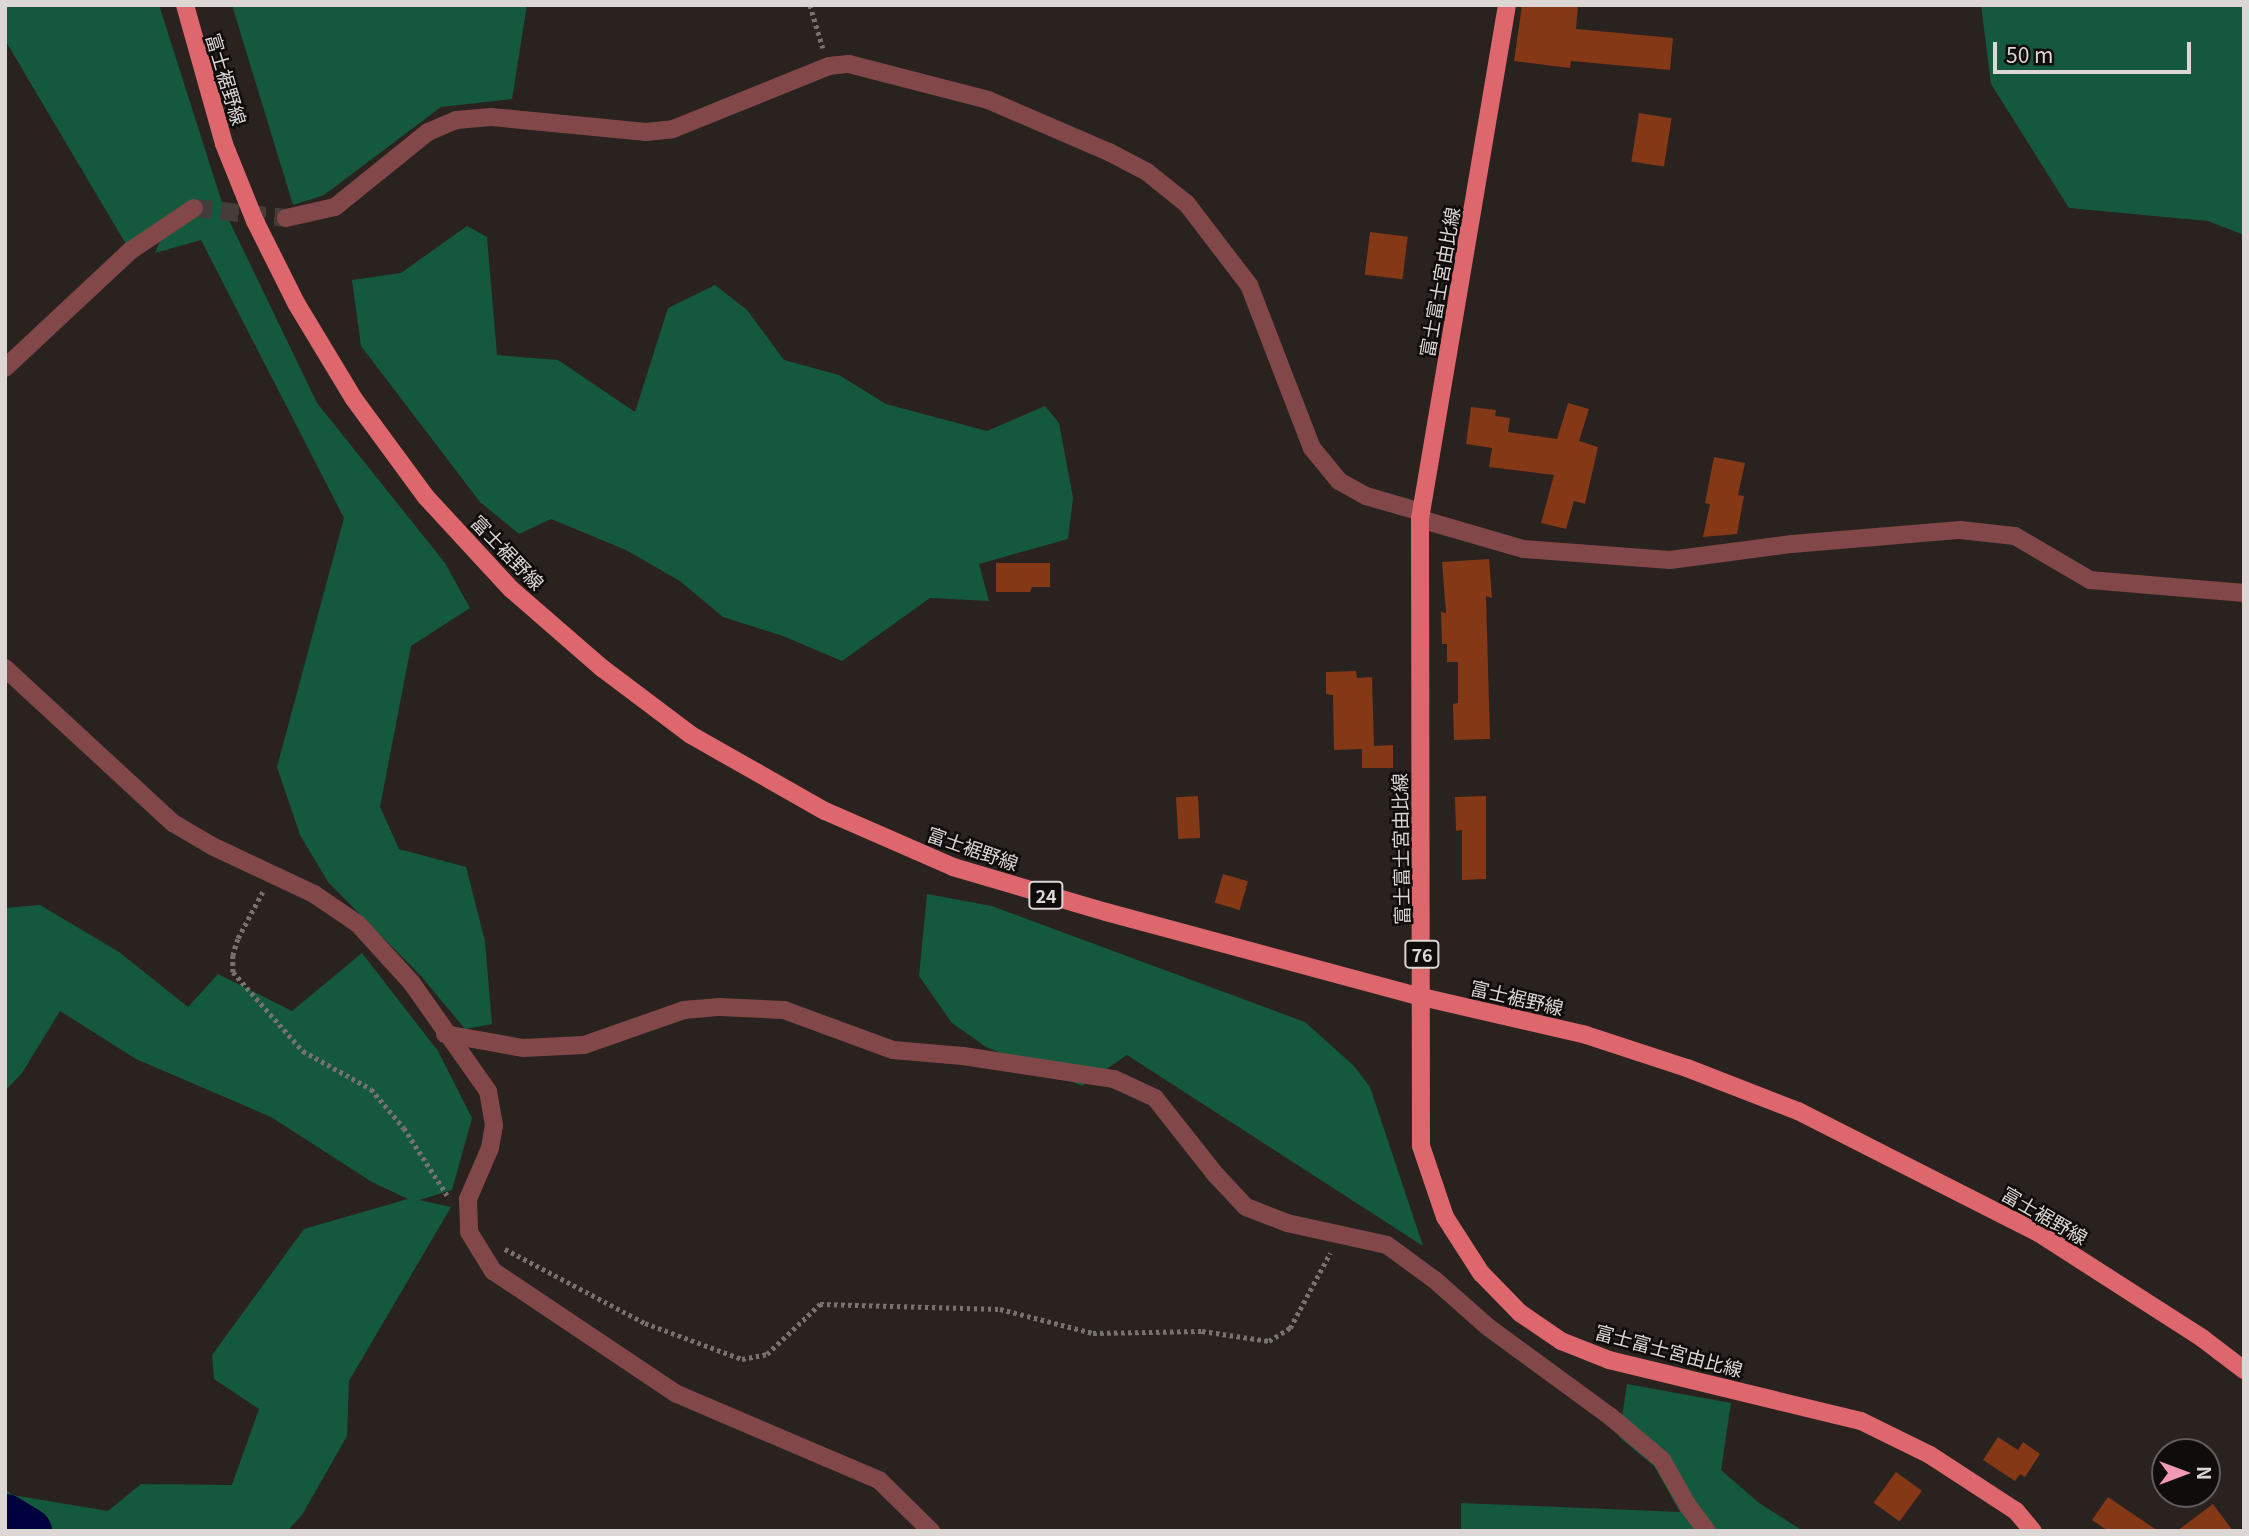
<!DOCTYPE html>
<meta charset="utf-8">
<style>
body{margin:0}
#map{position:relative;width:2249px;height:1536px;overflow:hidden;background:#29221f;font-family:Georgia,"Noto Sans JP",serif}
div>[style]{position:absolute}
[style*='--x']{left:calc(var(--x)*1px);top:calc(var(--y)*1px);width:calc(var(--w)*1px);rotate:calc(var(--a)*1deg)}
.green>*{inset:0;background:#14593d}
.river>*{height:47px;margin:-23.5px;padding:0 23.5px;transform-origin:23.5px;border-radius:23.5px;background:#00003e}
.building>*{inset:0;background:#843816;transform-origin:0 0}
.minor-tunnel>*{height:18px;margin-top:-9px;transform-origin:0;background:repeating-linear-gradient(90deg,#443d3a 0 18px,transparent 0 27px)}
.path>*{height:4.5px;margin-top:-2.25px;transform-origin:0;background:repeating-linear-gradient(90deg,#77716f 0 3.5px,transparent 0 7px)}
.minor>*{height:18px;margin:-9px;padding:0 9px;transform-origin:9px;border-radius:9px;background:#824849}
.major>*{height:18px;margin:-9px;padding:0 9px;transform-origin:9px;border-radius:9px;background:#de676d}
span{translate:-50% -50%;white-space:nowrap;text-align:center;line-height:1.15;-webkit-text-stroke:5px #0f0c0b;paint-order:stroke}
.shield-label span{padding:2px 5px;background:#0f0c0b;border:2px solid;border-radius:5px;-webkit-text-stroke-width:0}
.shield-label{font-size:18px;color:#dcd7d5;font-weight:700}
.street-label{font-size:19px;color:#dcd7d5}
.frame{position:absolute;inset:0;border:7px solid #dcd7d5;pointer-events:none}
.north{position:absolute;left:2151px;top:1438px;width:70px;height:70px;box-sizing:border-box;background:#0f0c0b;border:2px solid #615d5c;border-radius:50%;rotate:90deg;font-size:19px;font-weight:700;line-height:28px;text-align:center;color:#dcd7d5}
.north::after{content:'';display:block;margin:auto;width:24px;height:32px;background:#f09ab5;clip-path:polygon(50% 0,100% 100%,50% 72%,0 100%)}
.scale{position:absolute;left:1993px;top:42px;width:198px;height:32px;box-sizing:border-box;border:4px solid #dcd7d5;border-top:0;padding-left:9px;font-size:21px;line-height:24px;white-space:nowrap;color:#dcd7d5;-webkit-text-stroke:5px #0f0c0b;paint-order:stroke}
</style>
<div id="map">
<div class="green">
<i style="clip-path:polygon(5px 5px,159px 5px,225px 212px,317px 403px,445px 563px,470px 608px,411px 646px,380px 807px,399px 849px,466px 867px,485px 941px,492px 1024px,465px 1029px,421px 976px,328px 882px,300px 835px,277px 767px,344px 518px,201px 240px,155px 253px,165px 229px,130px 251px,5px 40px)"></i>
<i style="clip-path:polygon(232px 5px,527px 5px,512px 99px,441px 107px,324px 195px,293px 205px)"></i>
<i style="clip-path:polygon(1981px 5px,2244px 5px,2244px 235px,2208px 221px,2069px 208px,1991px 84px)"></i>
<i style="clip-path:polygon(467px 226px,487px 237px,497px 355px,558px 360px,635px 412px,668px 308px,715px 285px,747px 310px,784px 360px,839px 375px,886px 404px,987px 431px,1045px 406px,1059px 423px,1073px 498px,1068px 539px,979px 564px,989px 601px,930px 598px,842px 661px,783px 636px,723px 617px,680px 581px,626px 550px,551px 519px,519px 534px,480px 502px,361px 346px,352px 280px,401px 273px)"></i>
<i style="clip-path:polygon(927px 894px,992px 906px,1305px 1022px,1354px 1066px,1370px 1087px,1423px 1246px,1127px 1055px,1082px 1086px,986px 1047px,952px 1023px,919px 976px)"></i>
<i style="clip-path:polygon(40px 905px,119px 952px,188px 1007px,218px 974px,292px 1011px,362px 953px,438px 1051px,472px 1118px,452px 1190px,419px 1200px,451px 1207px,349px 1381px,347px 1436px,302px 1515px,287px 1531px,5px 1531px,5px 1489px,12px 1495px,108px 1511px,141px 1484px,232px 1485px,259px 1409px,214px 1379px,212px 1355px,304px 1229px,408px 1199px,372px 1182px,271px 1117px,136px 1059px,60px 1011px,22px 1073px,5px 1091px,5px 908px)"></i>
<i style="clip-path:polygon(1627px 1384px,1731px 1403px,1721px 1470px,1759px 1503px,1803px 1531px,1461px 1531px,1461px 1503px,1680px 1512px,1654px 1466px,1619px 1437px)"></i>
</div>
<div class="river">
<i style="--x:5;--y:1517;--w:27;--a:31"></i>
</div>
<div class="building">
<i style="clip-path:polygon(1522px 5px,1578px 5px,1576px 29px,1673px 38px,1670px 70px,1571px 61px,1570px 68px,1514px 61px)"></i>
<i style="left:1639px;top:113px;width:33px;height:49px;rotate:9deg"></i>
<i style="left:1370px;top:232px;width:38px;height:43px;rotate:7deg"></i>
<i style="clip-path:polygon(1568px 403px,1589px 409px,1579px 441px,1598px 447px,1585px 504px,1574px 501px,1566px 529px,1541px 523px,1554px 475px,1489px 467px,1492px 448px,1466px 444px,1471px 407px,1496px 410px,1495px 416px,1510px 418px,1508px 432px,1557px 439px)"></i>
<i style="clip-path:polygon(1714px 457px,1745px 463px,1738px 495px,1744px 496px,1737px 534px,1703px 537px,1710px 504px,1705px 503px)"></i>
<i style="clip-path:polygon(1489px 559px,1492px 598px,1486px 596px,1490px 739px,1454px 740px,1453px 704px,1458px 703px,1458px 662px,1447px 662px,1447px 644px,1442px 644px,1441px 612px,1446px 613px,1442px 562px)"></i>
<i style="clip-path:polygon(996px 563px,1050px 563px,1050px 587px,1032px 587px,1030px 592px,996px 592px)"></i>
<i style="clip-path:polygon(1356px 671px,1357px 678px,1372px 677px,1374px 746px,1393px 745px,1393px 768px,1362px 768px,1362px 749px,1334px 750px,1333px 695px,1326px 694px,1326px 672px)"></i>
<i style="left:1198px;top:796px;width:42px;height:22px;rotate:87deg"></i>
<i style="clip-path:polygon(1486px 796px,1486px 879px,1462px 880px,1462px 830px,1456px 831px,1455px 797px)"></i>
<i style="left:1223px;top:874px;width:26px;height:30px;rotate:16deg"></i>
<i style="clip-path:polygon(1998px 1437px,2018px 1450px,2023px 1442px,2040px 1454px,2025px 1477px,2020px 1474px,2015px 1481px,1983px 1460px)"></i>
<i style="left:1896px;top:1472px;width:32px;height:38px;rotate:36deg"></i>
<i style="clip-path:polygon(2108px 1497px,2158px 1531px,2108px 1531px,2092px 1520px)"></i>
<i style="clip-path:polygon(2213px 1504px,2233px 1531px,2177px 1531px)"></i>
</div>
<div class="minor-tunnel">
<i style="--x:194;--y:208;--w:93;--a:6.2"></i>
</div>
<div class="path">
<i style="--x:810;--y:5;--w:45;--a:73.2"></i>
<i style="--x:263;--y:892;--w:53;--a:118"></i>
<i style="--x:238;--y:939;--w:17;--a:107"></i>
<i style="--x:233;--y:955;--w:17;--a:90"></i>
<i style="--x:233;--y:972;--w:106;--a:48.5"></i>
<i style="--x:303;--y:1051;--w:78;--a:29.2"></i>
<i style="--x:371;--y:1089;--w:51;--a:49.8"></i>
<i style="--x:404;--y:1128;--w:80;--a:57.3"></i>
<i style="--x:505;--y:1249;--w:158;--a:27.9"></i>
<i style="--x:645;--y:1323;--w:103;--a:20.4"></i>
<i style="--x:742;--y:1359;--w:25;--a:-11"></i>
<i style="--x:767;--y:1354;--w:73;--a:-43.3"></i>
<i style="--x:820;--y:1304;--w:180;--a:1.6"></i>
<i style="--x:1000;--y:1309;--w:96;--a:14.5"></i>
<i style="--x:1093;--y:1333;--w:109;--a:-1.1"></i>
<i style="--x:1202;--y:1331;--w:68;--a:8.5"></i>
<i style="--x:1269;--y:1341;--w:25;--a:-32"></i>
<i style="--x:1290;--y:1328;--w:85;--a:-61.9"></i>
</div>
<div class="minor">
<i style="--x:286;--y:218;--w:50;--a:-12.7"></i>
<i style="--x:335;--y:207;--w:119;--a:-38.9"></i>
<i style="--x:428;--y:132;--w:30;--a:-23"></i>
<i style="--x:456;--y:120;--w:35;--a:-5"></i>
<i style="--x:491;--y:117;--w:156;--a:5.5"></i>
<i style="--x:646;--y:132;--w:27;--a:-6"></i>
<i style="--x:673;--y:129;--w:168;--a:-22"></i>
<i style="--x:829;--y:66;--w:20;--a:-6"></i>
<i style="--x:849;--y:64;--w:144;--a:14.5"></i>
<i style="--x:988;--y:100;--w:132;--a:23.3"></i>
<i style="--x:1109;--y:152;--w:43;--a:27.8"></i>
<i style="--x:1147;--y:172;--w:51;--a:38.7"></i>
<i style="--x:1187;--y:204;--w:102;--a:52.6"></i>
<i style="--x:1249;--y:285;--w:175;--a:68.9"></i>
<i style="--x:1312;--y:448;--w:43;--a:50.7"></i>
<i style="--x:1339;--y:481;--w:31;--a:29"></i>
<i style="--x:1366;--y:496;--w:57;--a:16.2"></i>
<i style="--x:5;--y:368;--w:171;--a:-43.1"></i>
<i style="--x:130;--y:251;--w:77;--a:-33.9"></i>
<i style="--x:1420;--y:519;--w:107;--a:16.2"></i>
<i style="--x:1523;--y:549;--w:147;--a:4.3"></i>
<i style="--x:1670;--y:560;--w:123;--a:-7.5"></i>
<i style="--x:1792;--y:544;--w:169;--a:-4.8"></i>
<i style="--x:1960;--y:530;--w:55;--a:6.2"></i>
<i style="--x:2015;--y:536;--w:87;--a:30.4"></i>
<i style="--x:2090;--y:580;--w:155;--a:4.8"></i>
<i style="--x:5;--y:668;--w:229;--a:42.7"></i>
<i style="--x:173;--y:823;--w:45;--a:30.5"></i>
<i style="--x:212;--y:846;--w:113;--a:25.2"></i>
<i style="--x:314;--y:894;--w:53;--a:34.3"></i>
<i style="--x:358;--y:924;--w:79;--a:47.6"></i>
<i style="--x:411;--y:982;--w:133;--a:54.8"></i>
<i style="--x:488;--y:1091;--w:35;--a:80"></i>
<i style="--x:494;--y:1125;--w:23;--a:100"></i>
<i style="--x:490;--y:1148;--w:56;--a:113.3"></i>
<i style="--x:468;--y:1199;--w:33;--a:88"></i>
<i style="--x:469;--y:1232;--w:46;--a:58.4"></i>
<i style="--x:493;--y:1271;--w:221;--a:33.8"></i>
<i style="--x:677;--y:1394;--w:220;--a:23.1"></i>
<i style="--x:879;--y:1480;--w:73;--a:44.4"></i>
<i style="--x:445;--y:1034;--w:79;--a:10.2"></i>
<i style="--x:523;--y:1048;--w:61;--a:-2.8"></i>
<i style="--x:584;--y:1045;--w:106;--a:-19.3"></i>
<i style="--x:684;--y:1010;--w:36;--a:-5"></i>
<i style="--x:720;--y:1007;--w:64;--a:2.7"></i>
<i style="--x:784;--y:1010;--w:116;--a:20.2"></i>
<i style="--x:893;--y:1050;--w:70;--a:4.9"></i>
<i style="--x:963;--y:1056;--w:153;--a:8.7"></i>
<i style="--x:1114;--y:1079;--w:45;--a:24.9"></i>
<i style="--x:1155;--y:1098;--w:97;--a:51.7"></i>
<i style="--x:1215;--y:1174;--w:45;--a:46.8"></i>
<i style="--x:1246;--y:1207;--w:44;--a:21.3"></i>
<i style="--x:1287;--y:1223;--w:102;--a:12.4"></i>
<i style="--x:1387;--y:1245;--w:61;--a:36.3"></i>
<i style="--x:1436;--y:1281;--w:69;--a:41.5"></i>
<i style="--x:1488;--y:1327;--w:152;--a:36.2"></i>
<i style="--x:1611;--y:1417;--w:67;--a:40.1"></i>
<i style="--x:1662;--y:1460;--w:53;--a:60.5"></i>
<i style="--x:1688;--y:1506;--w:31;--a:53"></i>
</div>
<div class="major">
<i style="--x:185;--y:5;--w:144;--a:74.3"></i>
<i style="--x:224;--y:144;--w:83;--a:68.1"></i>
<i style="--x:255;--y:221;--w:92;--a:63.4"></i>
<i style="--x:296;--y:303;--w:112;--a:58.9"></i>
<i style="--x:354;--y:399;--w:122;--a:53.7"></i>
<i style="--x:426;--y:497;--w:125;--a:47.3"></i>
<i style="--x:511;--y:589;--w:121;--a:41"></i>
<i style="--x:602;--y:668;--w:111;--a:37"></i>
<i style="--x:691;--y:735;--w:154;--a:29.6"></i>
<i style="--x:825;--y:811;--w:140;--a:23.6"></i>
<i style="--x:953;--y:867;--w:159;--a:16.4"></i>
<i style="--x:1106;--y:912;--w:327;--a:15.1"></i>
<i style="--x:1422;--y:997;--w:168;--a:13"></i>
<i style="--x:1586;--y:1035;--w:106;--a:18.1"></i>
<i style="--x:1687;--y:1068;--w:119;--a:21.2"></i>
<i style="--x:1798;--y:1111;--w:268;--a:26.9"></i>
<i style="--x:2037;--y:1232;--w:196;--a:32.7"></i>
<i style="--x:2202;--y:1338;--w:53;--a:37.3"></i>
<i style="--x:1507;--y:5;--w:521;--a:99.61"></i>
<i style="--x:1420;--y:519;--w:627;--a:89.91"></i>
<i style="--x:1421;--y:1146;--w:75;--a:71.3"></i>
<i style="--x:1445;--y:1217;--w:67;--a:57.3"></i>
<i style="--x:1481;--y:1273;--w:56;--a:45.7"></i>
<i style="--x:1520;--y:1313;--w:50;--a:34.3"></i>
<i style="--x:1561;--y:1341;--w:52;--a:21.6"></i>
<i style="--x:1609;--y:1360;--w:259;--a:13.6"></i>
<i style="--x:1861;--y:1421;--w:77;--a:26.2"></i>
<i style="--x:1930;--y:1455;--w:103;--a:33.1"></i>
<i style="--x:2016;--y:1511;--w:26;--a:50"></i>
</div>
<div class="shield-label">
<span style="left:1046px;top:895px">24</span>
<span style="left:1422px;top:954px">76</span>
</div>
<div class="street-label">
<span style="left:227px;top:79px;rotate:73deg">富士裾野線</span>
<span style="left:1439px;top:282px;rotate:-80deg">富士富士宮由比線</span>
<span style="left:508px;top:552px;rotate:46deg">富士裾野線</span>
<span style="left:973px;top:848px;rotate:19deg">富士裾野線</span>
<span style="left:1400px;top:849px;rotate:-91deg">富士富士宮由比線</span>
<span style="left:1517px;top:997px;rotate:13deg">富士裾野線</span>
<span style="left:2045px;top:1215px;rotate:30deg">富士裾野線</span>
<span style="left:1669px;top:1350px;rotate:15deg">富士富士宮由比線</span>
</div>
<div class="frame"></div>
<div class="north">N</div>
<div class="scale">50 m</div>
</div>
